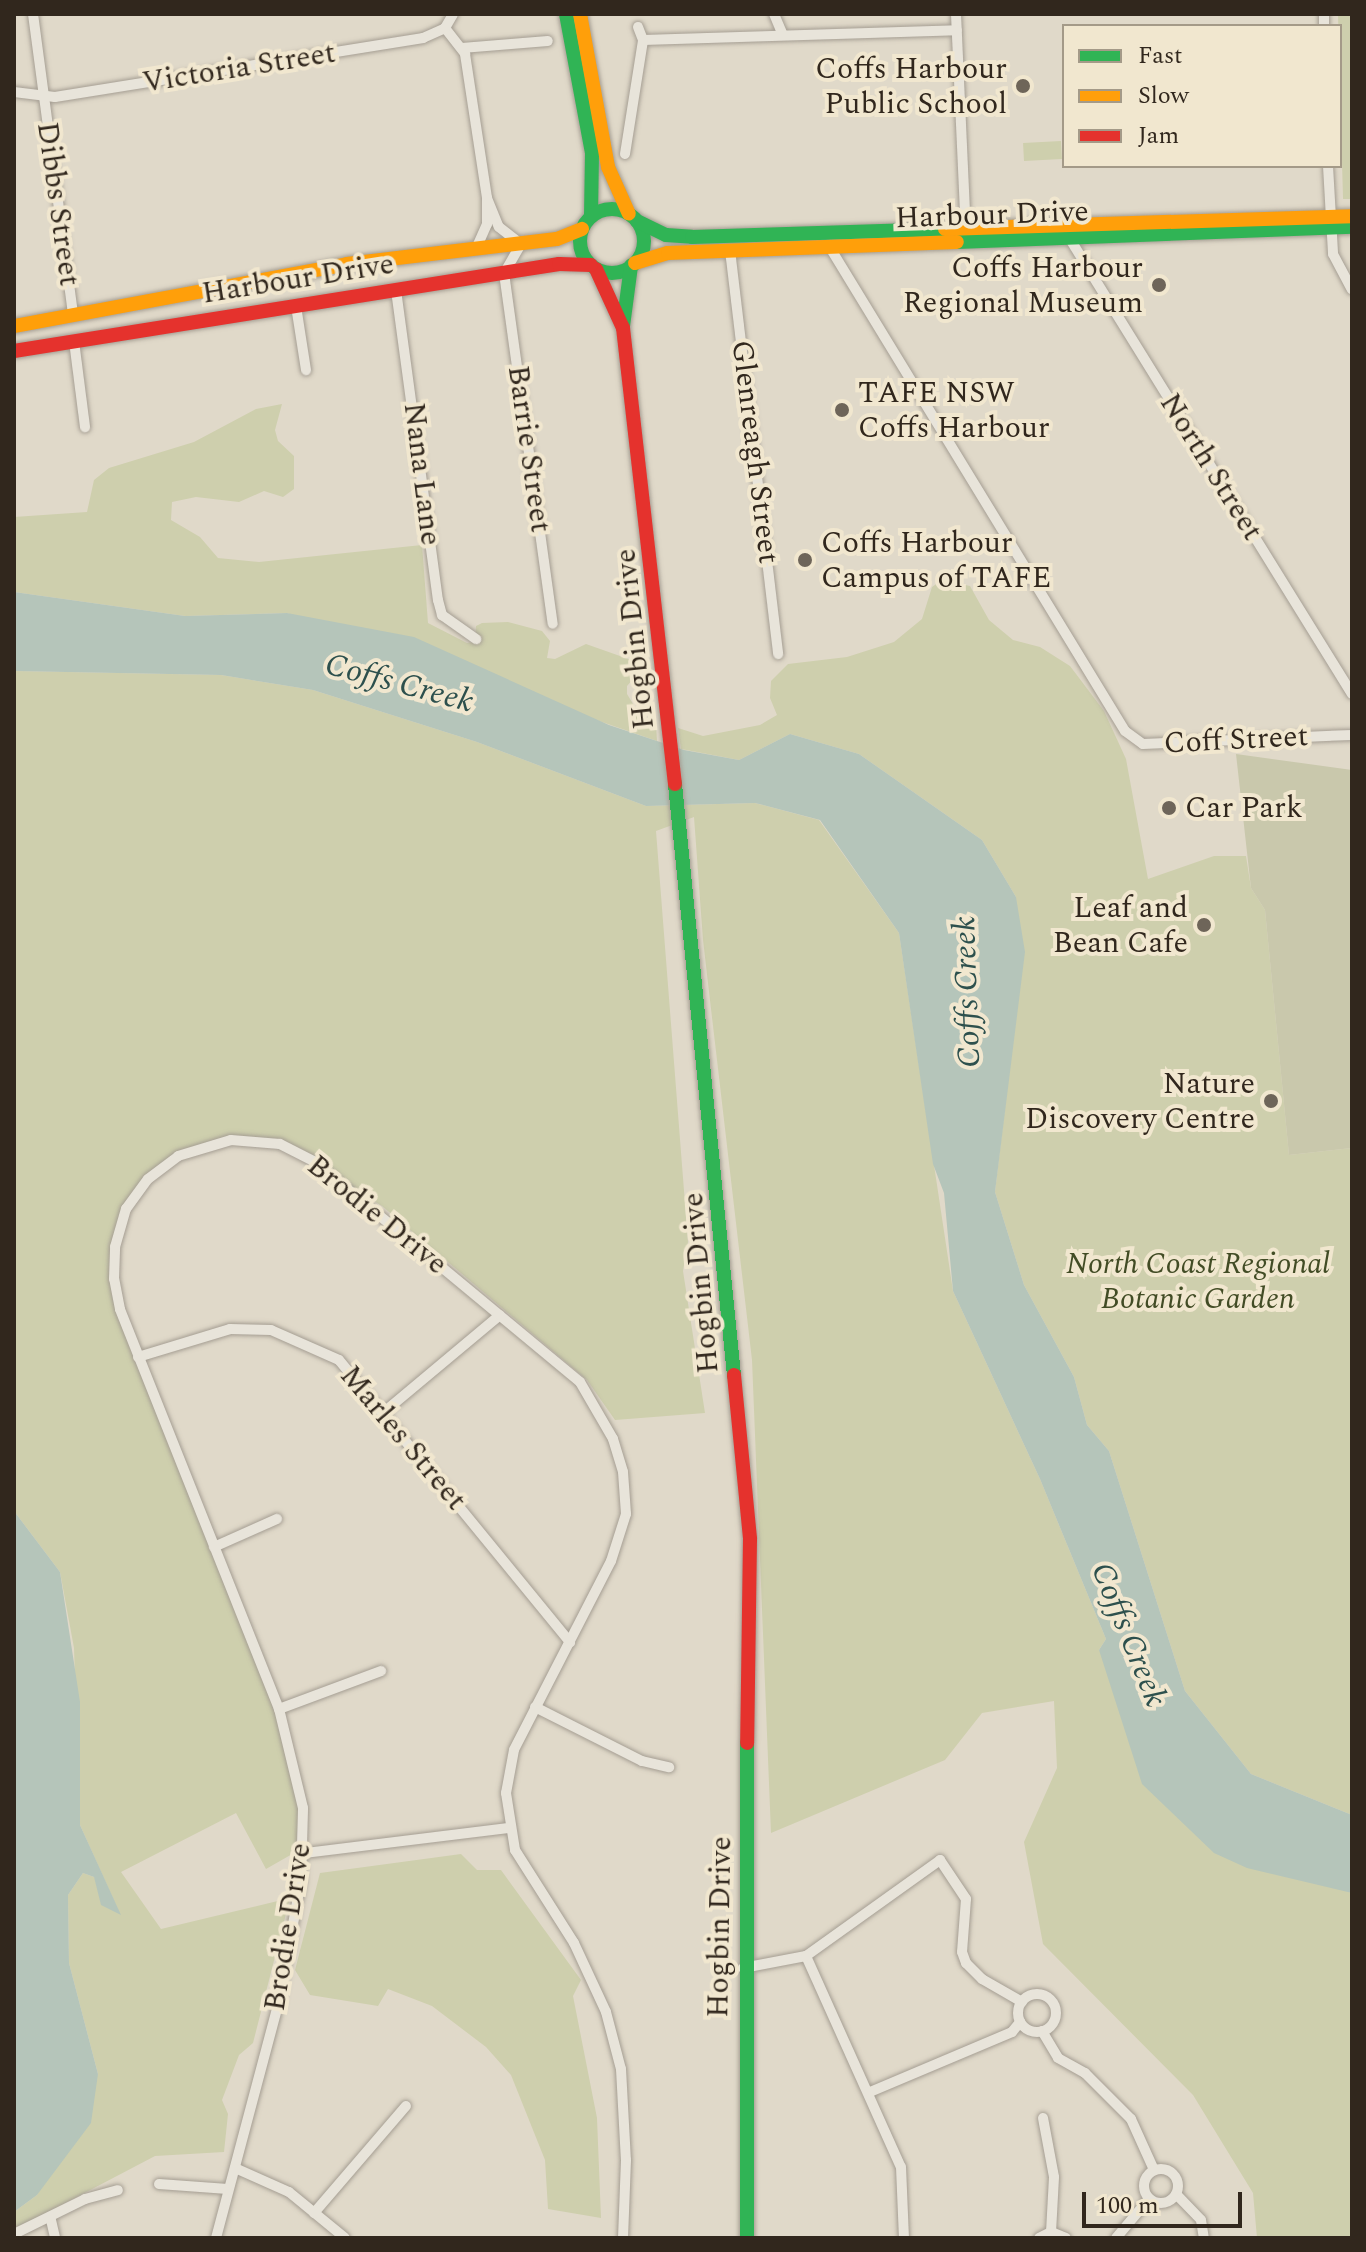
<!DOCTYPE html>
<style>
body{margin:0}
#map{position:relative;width:1366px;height:2252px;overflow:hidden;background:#e0d9c9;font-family:Spectral,serif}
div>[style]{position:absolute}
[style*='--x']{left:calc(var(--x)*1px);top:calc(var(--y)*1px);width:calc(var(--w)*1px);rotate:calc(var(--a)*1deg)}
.green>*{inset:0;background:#cecfad;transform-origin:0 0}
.cemetery>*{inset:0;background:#c9c8ac}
.water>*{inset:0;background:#b5c5ba}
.roads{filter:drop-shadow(0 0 2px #a59e93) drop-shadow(0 0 2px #a59e93)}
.street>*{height:10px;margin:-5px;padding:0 5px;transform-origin:5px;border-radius:5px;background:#e8e4da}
.street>.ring{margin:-5px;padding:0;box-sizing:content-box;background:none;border:10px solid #e8e4da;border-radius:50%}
.fast>*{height:14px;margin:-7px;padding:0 7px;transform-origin:7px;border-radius:7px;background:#30b455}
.fast>.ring{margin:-7px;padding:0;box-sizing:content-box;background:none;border:14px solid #30b455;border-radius:50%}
.slow>*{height:14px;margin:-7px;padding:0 7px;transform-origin:7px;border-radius:7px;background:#ff9f0a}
.jam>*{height:14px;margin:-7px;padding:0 7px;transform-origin:7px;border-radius:7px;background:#e5322d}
.dots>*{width:22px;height:22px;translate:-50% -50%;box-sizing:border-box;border:4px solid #f1e7cf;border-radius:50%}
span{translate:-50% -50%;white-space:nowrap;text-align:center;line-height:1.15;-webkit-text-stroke:8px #f1e7cf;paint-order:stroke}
.street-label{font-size:30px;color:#31271d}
.poi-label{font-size:30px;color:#31271d}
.right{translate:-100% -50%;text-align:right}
.left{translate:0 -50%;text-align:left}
.park-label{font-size:30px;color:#424c25;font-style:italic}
.water-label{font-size:32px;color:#2d504d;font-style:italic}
.frame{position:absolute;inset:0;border:16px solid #31271d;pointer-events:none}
.legend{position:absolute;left:1062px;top:24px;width:280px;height:144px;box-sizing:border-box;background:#f1e7cf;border:2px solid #a49a88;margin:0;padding:10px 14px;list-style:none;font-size:24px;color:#31271d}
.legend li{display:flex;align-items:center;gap:16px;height:40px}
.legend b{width:40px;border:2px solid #a49a88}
.scale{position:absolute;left:1082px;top:2192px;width:160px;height:36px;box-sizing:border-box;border:4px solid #31271d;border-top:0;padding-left:10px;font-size:24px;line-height:28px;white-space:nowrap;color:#31271d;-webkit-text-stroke:6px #f1e7cf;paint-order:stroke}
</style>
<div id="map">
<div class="green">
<i style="clip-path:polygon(1338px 14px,1352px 14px,1352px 199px,1343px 199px)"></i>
<i style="left:1061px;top:141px;width:18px;height:38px;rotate:87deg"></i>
<i style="clip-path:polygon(282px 404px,275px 430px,278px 441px,294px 456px,294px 489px,283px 497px,264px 491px,239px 502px,196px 497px,172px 502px,171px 520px,200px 537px,218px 558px,259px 562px,422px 545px,428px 623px,467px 643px,475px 642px,476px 626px,482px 623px,508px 622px,542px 631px,550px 641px,547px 658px,555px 659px,586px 644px,637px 662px,640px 671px,627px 686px,627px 694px,638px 712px,656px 724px,657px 741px,287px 613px,185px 616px,14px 592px,14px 517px,87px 512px,94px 480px,109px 468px,194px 442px,256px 409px)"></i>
<i style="clip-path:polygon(942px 580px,970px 586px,989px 620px,1013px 640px,1040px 647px,1070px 666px,1104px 711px,1126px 759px,1148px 879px,1214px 856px,1246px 856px,1251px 888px,1265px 910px,1289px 1155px,1352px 1148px,1352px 1815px,1251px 1774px,1185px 1691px,1109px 1451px,1087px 1425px,1074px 1377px,1024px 1285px,995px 1192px,1018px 996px,1016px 897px,982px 840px,859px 754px,790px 734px,739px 760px,681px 749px,678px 728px,703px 736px,760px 725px,777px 715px,770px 698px,771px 681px,788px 664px,847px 657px,894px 642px,922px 619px,932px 587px)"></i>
<i style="clip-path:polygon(14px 671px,221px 675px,313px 690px,477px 742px,646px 806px,755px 803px,819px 820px,899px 933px,953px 1291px,1040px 1479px,1106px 1639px,1099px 1650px,1319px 1882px,1352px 1893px,1352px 2238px,1257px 2238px,1253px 2193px,1193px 2095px,1043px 1944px,1024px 1842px,1057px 1768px,1054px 1701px,982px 1713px,945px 1760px,771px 1833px,752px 1360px,703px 940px,694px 817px,656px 831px,688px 1242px,683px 1271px,705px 1413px,615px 1420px,587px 1380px,382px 1206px,280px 1144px,208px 1144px,148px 1179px,126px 1209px,115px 1248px,120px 1309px,279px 1709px,303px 1808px,294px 1853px,266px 1869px,236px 1813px,121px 1872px,161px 1929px,290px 1898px,253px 2043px,239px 2055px,222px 2100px,228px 2114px,224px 2152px,155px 2156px,14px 2230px,14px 2212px,37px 2195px,98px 2074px,69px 1963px,68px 1895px,83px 1873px,94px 1877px,120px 1914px,80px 1825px,74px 1648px,60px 1572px,14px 1511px)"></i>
<i style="clip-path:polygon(461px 1854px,477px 1870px,501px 1870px,581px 1980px,573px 1996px,597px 2118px,601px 2218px,548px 2209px,545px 2160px,511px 2075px,486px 2047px,432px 2006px,388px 1989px,378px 2006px,310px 1995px,295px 1970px,320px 1873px)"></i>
</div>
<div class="cemetery">
<i style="clip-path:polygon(1236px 754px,1352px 770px,1352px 1148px,1289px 1155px,1265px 910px,1251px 888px)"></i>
</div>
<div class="water">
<i style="clip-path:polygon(14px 592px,185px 616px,287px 613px,414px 637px,609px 725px,684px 750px,739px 760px,790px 734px,859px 754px,982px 840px,1016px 897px,1025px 952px,995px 1192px,1024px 1285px,1074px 1377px,1087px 1425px,1109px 1451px,1185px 1691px,1251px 1774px,1352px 1815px,1352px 1893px,1247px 1868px,1214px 1853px,1142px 1784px,1099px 1650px,1106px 1639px,1040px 1479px,953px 1291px,944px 1193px,933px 1164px,899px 933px,820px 820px,755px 803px,646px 806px,477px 742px,313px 690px,221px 675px,14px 671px)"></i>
<i style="clip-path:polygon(14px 1511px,60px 1572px,80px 1702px,80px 1825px,121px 1915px,101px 1905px,94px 1877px,83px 1873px,68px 1895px,69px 1963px,98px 2074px,91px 2123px,37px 2195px,14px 2212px)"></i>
</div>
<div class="roads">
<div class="street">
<i style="--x:33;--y:14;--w:301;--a:82.4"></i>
<i style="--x:774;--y:14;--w:21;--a:67"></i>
<i style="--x:956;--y:14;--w:218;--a:87.4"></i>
<i style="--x:1324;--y:14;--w:12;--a:90"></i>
<i style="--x:445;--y:28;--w:33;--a:52"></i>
<i style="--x:465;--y:54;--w:146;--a:81.3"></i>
<i style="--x:487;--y:198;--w:26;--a:90"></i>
<i style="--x:487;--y:224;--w:27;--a:114"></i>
<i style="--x:643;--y:40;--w:314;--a:-1.8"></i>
<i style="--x:462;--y:48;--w:86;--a:-4.7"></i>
<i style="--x:14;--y:92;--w:41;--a:7"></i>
<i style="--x:55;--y:97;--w:373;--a:-9.1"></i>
<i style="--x:423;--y:38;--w:24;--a:-24"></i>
<i style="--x:445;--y:28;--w:16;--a:-60"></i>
<i style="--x:625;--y:154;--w:115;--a:-81"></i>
<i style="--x:643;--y:40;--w:14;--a:-111"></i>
<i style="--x:1328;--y:166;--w:88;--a:86.7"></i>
<i style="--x:1333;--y:254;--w:40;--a:62"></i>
<i style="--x:487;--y:198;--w:31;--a:68"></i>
<i style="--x:499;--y:227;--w:28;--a:38"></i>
<i style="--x:521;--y:244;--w:34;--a:120"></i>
<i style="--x:504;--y:273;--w:354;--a:82.1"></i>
<i style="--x:1070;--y:239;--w:535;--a:58.21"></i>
<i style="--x:829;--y:246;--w:568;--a:58.6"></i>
<i style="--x:1125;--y:731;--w:22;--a:36"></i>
<i style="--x:1143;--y:744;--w:209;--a:-2.5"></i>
<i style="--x:730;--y:250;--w:407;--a:83.2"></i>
<i style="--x:396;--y:290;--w:313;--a:82.3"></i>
<i style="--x:438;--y:600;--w:16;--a:75"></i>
<i style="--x:442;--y:615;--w:42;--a:35.2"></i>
<i style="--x:296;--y:306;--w:65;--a:81.1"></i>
<i style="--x:74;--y:341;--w:87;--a:82.7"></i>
<i style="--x:138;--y:1357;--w:96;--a:-16.9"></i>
<i style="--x:230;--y:1329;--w:41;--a:1.4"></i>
<i style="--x:271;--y:1330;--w:74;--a:23.8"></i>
<i style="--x:339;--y:1360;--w:365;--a:50.7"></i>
<i style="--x:384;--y:1412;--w:151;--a:-39.9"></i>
<i style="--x:214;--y:1547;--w:69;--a:-24"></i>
<i style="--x:535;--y:1707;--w:120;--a:26.8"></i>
<i style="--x:642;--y:1761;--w:28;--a:13"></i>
<i style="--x:279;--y:1709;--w:109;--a:-20.4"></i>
<i style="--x:305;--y:1853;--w:206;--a:-7"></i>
<i style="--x:806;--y:1956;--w:231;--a:65.8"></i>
<i style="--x:901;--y:2167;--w:71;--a:87.6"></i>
<i style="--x:743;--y:1968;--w:64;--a:-10.8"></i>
<i style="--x:806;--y:1956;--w:165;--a:-35.6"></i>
<i style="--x:940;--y:1860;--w:47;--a:56.3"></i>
<i style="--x:966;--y:1899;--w:53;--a:94.3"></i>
<i style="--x:962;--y:1952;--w:12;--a:70"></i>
<i style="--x:966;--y:1963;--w:23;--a:45"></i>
<i style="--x:982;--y:1979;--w:46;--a:29.9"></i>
<i class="ring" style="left:1018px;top:1994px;width:28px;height:28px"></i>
<i style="--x:1042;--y:2031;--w:31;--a:59"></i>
<i style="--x:1058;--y:2058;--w:31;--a:29"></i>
<i style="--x:1085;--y:2073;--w:65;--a:45"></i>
<i style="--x:1131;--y:2119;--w:56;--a:65.7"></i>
<i style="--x:870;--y:2092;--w:154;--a:-22.9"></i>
<i style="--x:1012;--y:2032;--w:13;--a:-51"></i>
<i style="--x:1043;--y:2118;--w:60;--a:79.4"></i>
<i style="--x:1054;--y:2177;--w:55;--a:93.1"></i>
<i style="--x:235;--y:2168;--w:59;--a:24"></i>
<i style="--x:289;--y:2192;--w:72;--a:39.4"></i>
<i class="ring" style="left:1144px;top:2169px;width:24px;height:24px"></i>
<i style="--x:159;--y:2184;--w:69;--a:4.1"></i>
<i style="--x:1176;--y:2194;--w:36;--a:46"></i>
<i style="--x:1201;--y:2220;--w:18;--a:81"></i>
<i style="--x:314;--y:2213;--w:141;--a:-49.3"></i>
<i style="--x:51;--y:2220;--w:18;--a:77"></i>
<i style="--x:14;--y:2234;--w:79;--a:-26.2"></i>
<i style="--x:85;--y:2199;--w:34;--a:-15"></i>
<i style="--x:216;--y:2238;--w:241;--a:-75.1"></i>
<i style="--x:278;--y:2005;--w:126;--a:-79.5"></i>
<i style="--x:301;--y:1881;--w:73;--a:-88.4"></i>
<i style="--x:303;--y:1808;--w:102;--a:-103.6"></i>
<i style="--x:279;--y:1709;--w:430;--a:-111.7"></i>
<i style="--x:120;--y:1309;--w:31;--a:-101"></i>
<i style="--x:114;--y:1279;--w:32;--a:-88"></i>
<i style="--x:115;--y:1247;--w:40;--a:-74"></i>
<i style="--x:126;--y:1209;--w:37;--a:-54"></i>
<i style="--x:148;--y:1179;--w:38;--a:-37"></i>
<i style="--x:178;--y:1156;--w:55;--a:-16.8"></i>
<i style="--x:231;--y:1140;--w:49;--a:4.7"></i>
<i style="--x:280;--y:1144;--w:39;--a:27"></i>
<i style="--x:315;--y:1162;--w:344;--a:39.7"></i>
<i style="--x:580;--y:1382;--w:66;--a:59.9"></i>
<i style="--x:613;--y:1439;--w:34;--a:73"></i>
<i style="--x:623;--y:1472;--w:42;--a:85.9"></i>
<i style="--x:626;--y:1514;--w:49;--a:107.7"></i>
<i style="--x:611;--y:1561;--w:212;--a:117.2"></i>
<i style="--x:514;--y:1750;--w:44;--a:100.5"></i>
<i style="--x:506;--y:1793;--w:58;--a:81"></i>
<i style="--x:515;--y:1850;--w:110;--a:57.6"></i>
<i style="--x:574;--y:1943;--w:76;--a:65.1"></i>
<i style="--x:606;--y:2012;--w:59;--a:75.3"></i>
<i style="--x:621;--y:2069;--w:91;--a:86.9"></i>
<i style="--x:626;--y:2160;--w:78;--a:92.2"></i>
<i style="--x:1039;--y:2238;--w:13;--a:-27"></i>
<i style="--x:1051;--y:2232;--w:16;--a:22"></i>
<i style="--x:1116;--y:2238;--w:51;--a:-49.8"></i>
</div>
<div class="fast">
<i style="--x:566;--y:14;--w:141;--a:79.4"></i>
<i style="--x:592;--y:153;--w:63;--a:90.9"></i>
<i class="ring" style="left:580px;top:209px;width:50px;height:50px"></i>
<i style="--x:637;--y:221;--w:32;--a:26"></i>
<i style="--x:666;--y:235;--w:26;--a:4"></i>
<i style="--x:692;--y:237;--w:253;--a:-1.8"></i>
<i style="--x:957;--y:242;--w:395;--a:-2.2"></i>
<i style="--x:623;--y:326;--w:61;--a:-82.4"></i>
<i style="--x:675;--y:784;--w:594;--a:84.3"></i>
<i style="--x:747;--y:1743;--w:495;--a:90"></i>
</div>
<div class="slow">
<i style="--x:580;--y:14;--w:156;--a:79.6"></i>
<i style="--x:608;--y:167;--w:51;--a:65.9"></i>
<i style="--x:945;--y:229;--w:407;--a:-1.8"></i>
<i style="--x:635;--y:263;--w:34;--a:-17"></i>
<i style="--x:668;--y:253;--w:289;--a:-2.2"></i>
<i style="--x:14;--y:326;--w:339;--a:-10.5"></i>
<i style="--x:347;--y:264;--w:211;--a:-6.8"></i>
<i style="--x:557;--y:239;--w:27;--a:-22"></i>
</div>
<div class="jam">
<i style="--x:596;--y:269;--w:65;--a:65.4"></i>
<i style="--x:623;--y:328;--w:459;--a:83.5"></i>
<i style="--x:14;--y:351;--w:552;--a:-9.07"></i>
<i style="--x:559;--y:264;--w:32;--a:2"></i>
<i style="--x:734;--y:1375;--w:165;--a:84.4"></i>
<i style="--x:750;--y:1539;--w:204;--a:90.8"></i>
</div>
</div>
<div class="dots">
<i style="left:1023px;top:86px;background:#6e6559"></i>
<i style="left:1159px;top:285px;background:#6e6559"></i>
<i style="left:842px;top:410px;background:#6e6559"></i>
<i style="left:805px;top:560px;background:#6e6559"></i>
<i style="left:1169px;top:808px;background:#6e6559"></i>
<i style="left:1204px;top:925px;background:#6e6559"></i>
<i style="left:1271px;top:1101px;background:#6e6559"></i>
</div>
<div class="street-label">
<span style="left:239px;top:68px;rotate:-9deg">Victoria Street</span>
<span style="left:58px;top:204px;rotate:82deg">Dibbs Street</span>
<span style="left:992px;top:215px;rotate:-2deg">Harbour Drive</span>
<span style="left:298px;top:279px;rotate:-9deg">Harbour Drive</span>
<span style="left:529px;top:449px;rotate:82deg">Barrie Street</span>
<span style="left:755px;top:452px;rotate:83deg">Glenreagh Street</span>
<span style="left:1211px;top:467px;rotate:58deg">North Street</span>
<span style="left:422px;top:474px;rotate:83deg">Nana Lane</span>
<span style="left:635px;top:639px;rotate:-96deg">Hogbin Drive</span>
<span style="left:1236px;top:740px;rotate:-3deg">Coff Street</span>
<span style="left:377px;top:1215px;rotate:39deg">Brodie Drive</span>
<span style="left:701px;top:1283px;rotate:-95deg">Hogbin Drive</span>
<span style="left:403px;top:1438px;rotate:50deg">Marles Street</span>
<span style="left:288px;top:1927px;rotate:-81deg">Brodie Drive</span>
<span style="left:720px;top:1927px;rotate:-89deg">Hogbin Drive</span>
</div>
<div class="poi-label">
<span class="right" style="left:1007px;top:86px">Coffs Harbour<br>Public School</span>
<span class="right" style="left:1143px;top:285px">Coffs Harbour<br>Regional Museum</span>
<span class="left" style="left:858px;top:410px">TAFE NSW<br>Coffs Harbour</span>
<span class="left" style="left:821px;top:560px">Coffs Harbour<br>Campus of TAFE</span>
<span class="left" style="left:1185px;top:808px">Car Park</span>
<span class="right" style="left:1188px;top:925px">Leaf and<br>Bean Cafe</span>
<span class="right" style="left:1255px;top:1101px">Nature<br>Discovery Centre</span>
</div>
<div class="park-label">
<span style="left:1198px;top:1281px">North Coast Regional<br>Botanic Garden</span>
</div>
<div class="water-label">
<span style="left:399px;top:684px;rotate:15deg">Coffs Creek</span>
<span style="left:968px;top:992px;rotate:-92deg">Coffs Creek</span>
<span style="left:1128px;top:1635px;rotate:68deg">Coffs Creek</span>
</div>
<div class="frame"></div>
<ul class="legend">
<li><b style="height:10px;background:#30b455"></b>Fast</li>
<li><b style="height:10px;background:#ff9f0a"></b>Slow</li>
<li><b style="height:10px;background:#e5322d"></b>Jam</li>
</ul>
<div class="scale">100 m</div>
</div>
